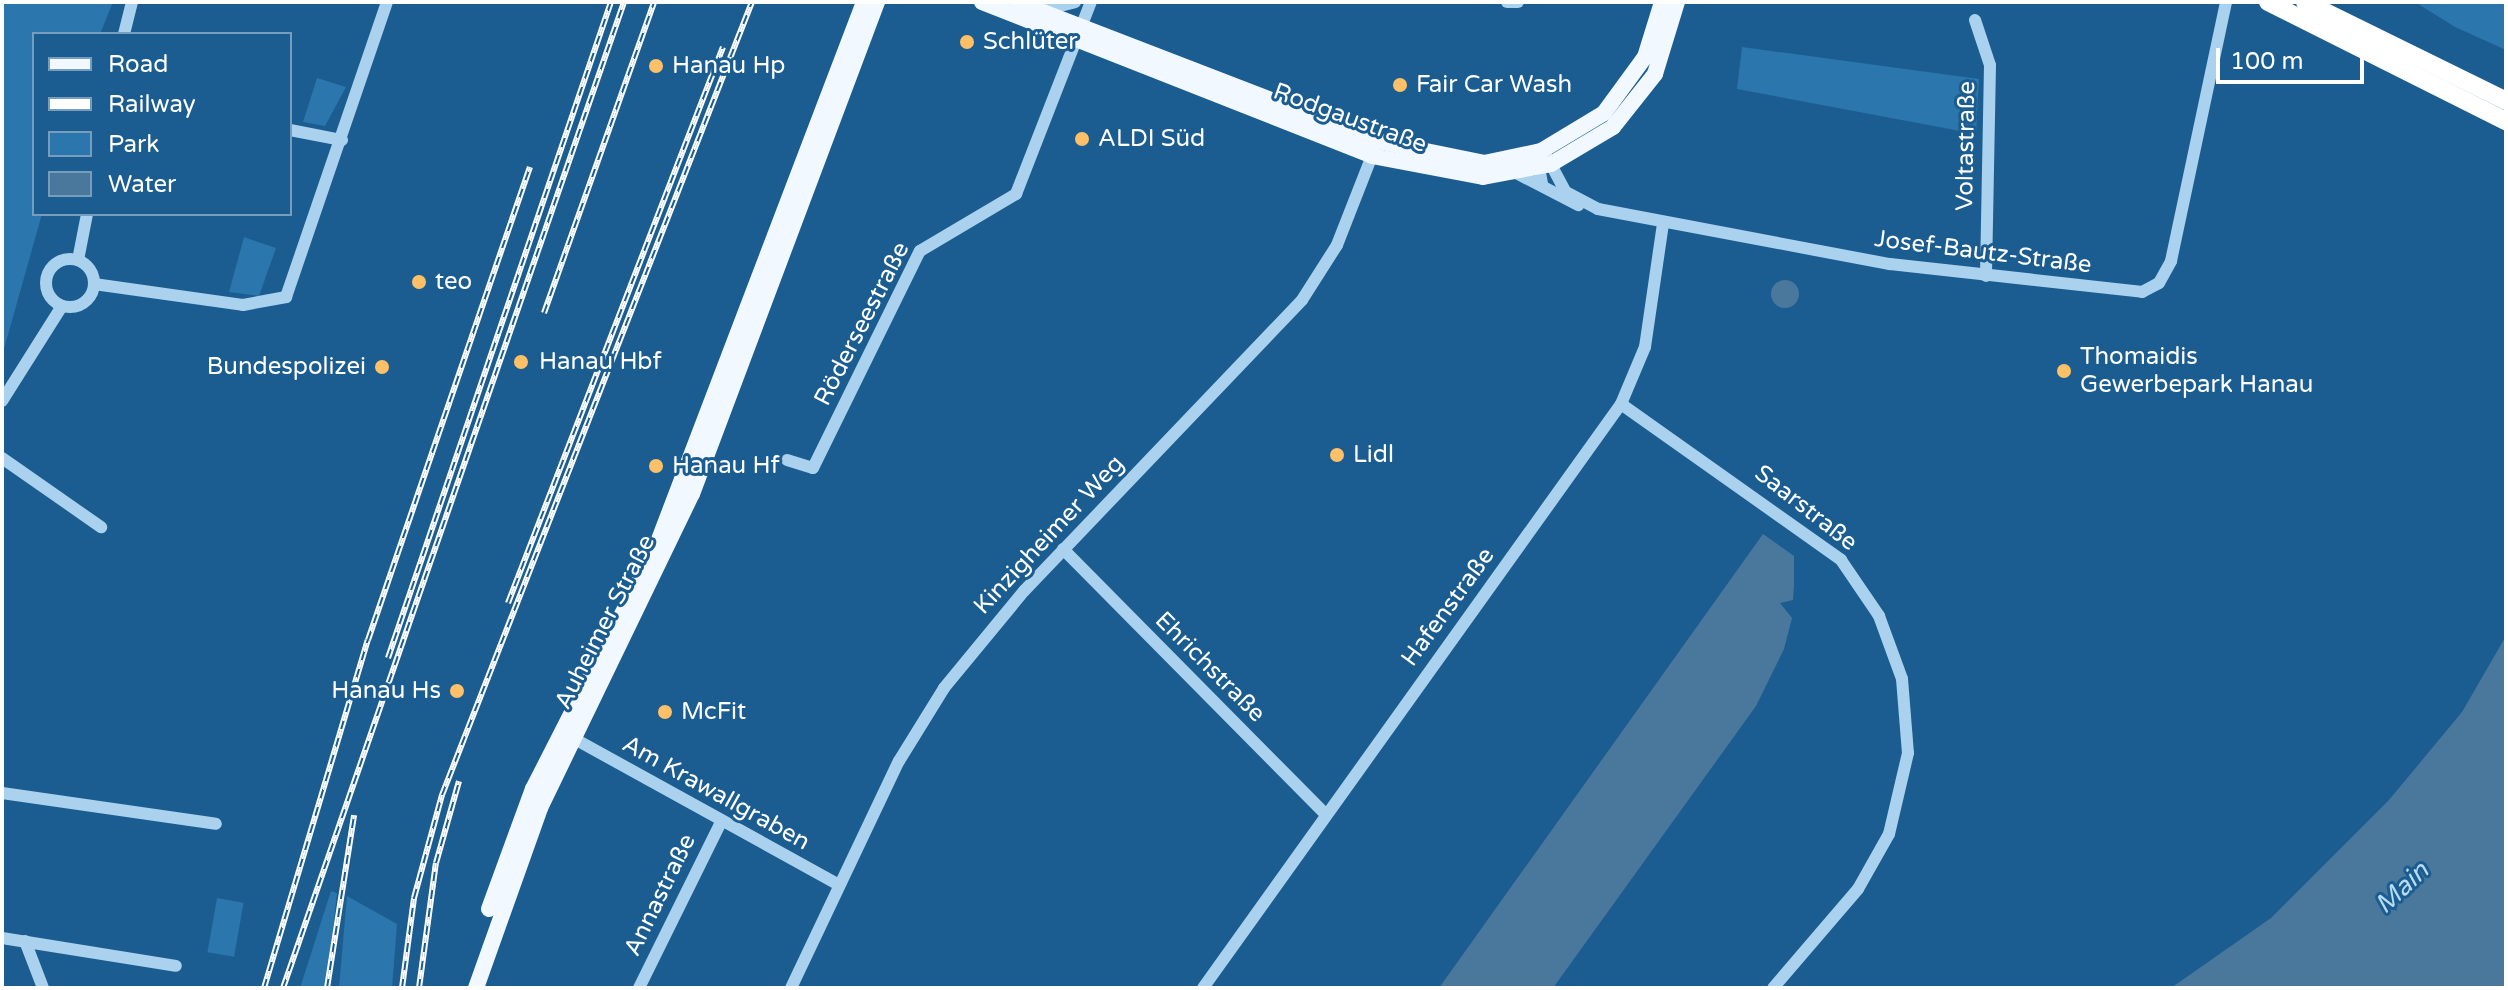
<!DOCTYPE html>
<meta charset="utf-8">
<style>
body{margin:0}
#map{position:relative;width:2508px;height:990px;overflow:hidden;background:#1b5d90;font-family:"Varela Round",sans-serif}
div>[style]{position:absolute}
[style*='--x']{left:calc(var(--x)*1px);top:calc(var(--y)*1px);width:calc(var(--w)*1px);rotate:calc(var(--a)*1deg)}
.green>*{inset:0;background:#2b76ac;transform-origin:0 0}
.water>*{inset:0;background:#4a789c}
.round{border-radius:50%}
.minor>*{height:12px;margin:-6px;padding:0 6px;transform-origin:6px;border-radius:6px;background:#aad1ee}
.minor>.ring{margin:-6px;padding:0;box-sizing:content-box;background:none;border:12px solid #aad1ee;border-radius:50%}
.major>*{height:16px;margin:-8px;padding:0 8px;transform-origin:8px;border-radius:8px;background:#f1f8ff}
.highway>*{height:18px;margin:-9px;padding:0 9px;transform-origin:9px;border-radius:9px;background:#fff}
.rail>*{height:6px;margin-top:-3px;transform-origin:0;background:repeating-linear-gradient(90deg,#1b5d90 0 9px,#fff 0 18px);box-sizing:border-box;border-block:2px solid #fff}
.dots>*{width:22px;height:22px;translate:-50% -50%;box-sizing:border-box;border:4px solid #1b5d90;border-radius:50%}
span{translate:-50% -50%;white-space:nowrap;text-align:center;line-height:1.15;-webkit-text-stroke:6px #1b5d90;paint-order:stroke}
.poi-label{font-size:24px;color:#fff}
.left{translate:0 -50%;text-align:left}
.right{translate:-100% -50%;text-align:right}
.street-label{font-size:24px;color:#fff}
.water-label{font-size:26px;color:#b6dbf5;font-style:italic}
.frame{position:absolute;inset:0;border:4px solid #fff;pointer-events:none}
.legend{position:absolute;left:32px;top:32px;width:260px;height:184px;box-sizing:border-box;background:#1b5d90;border:2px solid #769ebc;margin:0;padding:10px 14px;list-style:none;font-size:24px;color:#fff}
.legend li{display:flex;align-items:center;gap:16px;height:40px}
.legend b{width:40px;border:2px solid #769ebc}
.scale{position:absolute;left:2216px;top:48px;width:148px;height:36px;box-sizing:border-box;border:4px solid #fff;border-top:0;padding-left:10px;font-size:24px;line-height:28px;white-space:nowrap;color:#fff;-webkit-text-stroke:6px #1b5d90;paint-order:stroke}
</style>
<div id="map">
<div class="green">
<i style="clip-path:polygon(2px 2px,113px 2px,100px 34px,34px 34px,34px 214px,42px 214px,2px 356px)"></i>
<i style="clip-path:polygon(2415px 2px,2506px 2px,2506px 50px,2455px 27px)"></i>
<i style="clip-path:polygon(1742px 47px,1979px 79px,1976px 134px,1737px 89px)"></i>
<i style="clip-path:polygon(317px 78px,346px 87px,325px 126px,303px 122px)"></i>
<i style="clip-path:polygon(244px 237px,276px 248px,259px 296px,229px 292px)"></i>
<i style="clip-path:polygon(331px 891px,337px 893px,326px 988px,300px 988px)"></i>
<i style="clip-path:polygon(347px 896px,397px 924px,392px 988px,339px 988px)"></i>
<i style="left:217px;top:898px;width:27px;height:55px;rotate:10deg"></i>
</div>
<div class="water">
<i class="round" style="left:1771px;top:280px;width:28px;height:28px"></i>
<i style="clip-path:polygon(1763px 534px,1794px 556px,1794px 584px,1793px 600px,1780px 603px,1792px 618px,1784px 649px,1756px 706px,1553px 988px,1439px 988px)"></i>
<i style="clip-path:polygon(2506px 636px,2506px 988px,2171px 988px,2271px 918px,2389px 800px,2462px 712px)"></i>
</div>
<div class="minor">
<i style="--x:1507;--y:2;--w:11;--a:0"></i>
<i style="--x:1044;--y:10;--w:32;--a:-14"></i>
<i style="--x:1975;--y:20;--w:47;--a:71.6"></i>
<i style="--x:1990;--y:65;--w:211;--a:91.1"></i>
<i style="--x:124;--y:34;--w:33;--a:-76"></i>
<i style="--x:290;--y:130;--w:53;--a:10.9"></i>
<i style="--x:1547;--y:157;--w:40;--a:62"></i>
<i style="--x:1566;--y:192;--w:36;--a:28"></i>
<i style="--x:1598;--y:209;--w:297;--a:10.7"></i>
<i style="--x:1890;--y:264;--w:254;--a:6.3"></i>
<i style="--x:2142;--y:292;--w:19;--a:-28"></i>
<i style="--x:2159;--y:283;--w:25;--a:-61"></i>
<i style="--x:2171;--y:261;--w:265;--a:-78"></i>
<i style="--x:1538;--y:161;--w:23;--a:80"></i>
<i style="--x:1518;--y:174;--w:68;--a:27.3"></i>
<i class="ring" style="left:46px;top:259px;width:36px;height:36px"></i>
<i style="--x:78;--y:260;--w:47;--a:-78.9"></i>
<i style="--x:94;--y:284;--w:150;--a:8"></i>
<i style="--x:243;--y:305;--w:44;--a:-10.5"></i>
<i style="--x:286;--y:297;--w:312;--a:-71.1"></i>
<i style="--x:2;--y:401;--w:112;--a:-57.7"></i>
<i style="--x:1621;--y:404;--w:270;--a:35.3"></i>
<i style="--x:1841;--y:560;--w:68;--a:55.8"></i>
<i style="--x:1879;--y:616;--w:67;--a:69.9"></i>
<i style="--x:1902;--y:679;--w:74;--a:85.4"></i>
<i style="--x:1908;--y:753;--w:83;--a:103.2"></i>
<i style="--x:1889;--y:834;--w:63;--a:119.4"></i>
<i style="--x:1858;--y:889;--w:130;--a:130.6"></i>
<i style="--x:2;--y:458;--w:121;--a:34.9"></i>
<i style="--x:787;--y:460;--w:27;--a:17"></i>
<i style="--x:813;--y:468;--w:242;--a:-63.8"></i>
<i style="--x:920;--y:251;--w:112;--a:-30.7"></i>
<i style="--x:1016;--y:194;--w:206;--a:-68.7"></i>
<i style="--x:1063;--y:549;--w:374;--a:45.3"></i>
<i style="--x:573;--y:738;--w:304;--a:28.9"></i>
<i style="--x:2;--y:793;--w:216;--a:8.2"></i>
<i style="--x:2;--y:938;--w:176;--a:9.1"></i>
<i style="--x:25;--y:941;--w:50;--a:69"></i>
<i style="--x:639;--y:988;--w:185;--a:-63.7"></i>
<i style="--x:791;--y:988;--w:251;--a:-64.6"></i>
<i style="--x:899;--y:761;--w:86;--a:-58.3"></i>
<i style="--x:944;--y:688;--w:126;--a:-50.5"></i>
<i style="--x:1024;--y:591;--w:402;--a:-46.3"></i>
<i style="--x:1302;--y:300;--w:65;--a:-57.5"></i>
<i style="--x:1337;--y:245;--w:104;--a:-68.6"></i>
<i style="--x:1203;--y:988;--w:718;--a:-54.41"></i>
<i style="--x:1621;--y:404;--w:62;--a:-67.2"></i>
<i style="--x:1645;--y:347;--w:125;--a:-81.7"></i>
</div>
<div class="major">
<i style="--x:982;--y:2;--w:419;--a:21.5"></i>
<i style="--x:1372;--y:156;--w:113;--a:10.7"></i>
<i style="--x:1483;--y:177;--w:69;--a:-10.8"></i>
<i style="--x:1551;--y:164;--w:72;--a:-30.8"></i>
<i style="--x:1613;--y:127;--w:68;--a:-51.6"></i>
<i style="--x:1655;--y:74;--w:75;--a:-73"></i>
<i style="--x:1017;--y:2;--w:386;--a:21.1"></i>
<i style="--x:1377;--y:141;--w:109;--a:11.6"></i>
<i style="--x:1484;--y:163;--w:58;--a:-11.9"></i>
<i style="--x:1541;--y:151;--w:74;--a:-31.1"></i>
<i style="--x:1604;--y:113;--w:69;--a:-53.8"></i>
<i style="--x:1645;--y:57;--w:58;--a:-72.8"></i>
<i style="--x:489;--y:909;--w:128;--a:-69.9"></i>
<i style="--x:533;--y:789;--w:268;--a:-63"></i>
<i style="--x:655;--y:550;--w:587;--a:-69.12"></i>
<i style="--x:476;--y:988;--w:191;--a:-70.4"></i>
<i style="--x:540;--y:808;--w:349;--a:-64.2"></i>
<i style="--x:692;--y:494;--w:526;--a:-69.39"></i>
</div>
<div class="highway">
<i style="--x:2268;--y:2;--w:266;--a:26.6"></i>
<i style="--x:2305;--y:2;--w:224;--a:26.2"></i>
</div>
<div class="rail">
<i style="--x:544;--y:313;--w:330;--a:-70.5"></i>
<i style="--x:508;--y:603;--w:596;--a:-68.86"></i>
<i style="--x:388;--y:658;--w:693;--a:-71.23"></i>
<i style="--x:264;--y:988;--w:363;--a:-73.4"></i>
<i style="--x:368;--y:640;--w:500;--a:-71.1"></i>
<i style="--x:283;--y:988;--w:1043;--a:-70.92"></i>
<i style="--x:327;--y:988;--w:175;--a:-81.1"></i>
<i style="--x:402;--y:988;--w:91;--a:-82.4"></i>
<i style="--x:414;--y:898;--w:107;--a:-74.8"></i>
<i style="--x:442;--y:795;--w:851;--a:-68.65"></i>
<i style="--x:419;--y:988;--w:126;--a:-82.3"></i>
<i style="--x:436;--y:863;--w:85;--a:-74.3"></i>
</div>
<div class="dots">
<i style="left:967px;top:42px;background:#ffc067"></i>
<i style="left:656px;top:66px;background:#ffc067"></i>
<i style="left:1400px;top:85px;background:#ffc067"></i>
<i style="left:1082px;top:139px;background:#ffc067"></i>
<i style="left:419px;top:282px;background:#ffc067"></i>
<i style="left:521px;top:362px;background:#ffc067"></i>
<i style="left:382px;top:367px;background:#ffc067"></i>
<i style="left:2064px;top:371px;background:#ffc067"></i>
<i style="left:1337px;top:455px;background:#ffc067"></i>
<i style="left:656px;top:466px;background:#ffc067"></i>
<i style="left:457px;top:691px;background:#ffc067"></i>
<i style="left:665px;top:712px;background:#ffc067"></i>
</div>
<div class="poi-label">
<span class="left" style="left:983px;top:42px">Schlüter</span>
<span class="left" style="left:672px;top:66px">Hanau Hp</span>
<span class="left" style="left:1416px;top:85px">Fair Car Wash</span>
<span class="left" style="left:1098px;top:139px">ALDI Süd</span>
<span class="left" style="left:435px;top:282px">teo</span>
<span class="left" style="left:2080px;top:371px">Thomaidis<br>Gewerbepark Hanau</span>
<span class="left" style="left:539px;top:362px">Hanau Hbf</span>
<span class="right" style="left:366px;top:367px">Bundespolizei</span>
<span class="left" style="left:1353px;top:455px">Lidl</span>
<span class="left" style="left:672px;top:466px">Hanau Hf</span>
<span class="right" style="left:441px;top:691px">Hanau Hs</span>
<span class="left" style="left:681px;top:712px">McFit</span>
</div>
<div class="street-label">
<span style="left:1350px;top:118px;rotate:20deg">Rodgaustraße</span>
<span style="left:1966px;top:146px;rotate:-89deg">Voltastraße</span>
<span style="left:1983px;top:252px;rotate:7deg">Josef-Bautz-Straße</span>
<span style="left:862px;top:324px;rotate:-63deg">Röderseestraße</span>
<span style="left:1806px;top:508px;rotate:38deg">Saarstraße</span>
<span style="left:1049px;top:535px;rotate:-47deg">Kinzigheimer Weg</span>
<span style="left:1448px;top:607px;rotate:-54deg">Hafenstraße</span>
<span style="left:605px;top:622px;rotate:-63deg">Auheimer Straße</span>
<span style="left:1210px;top:667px;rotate:45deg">Ehrichstraße</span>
<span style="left:716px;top:793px;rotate:29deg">Am Krawallgraben</span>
<span style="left:660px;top:895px;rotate:-64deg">Annastraße</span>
</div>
<div class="water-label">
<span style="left:2402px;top:888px;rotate:-43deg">Main</span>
</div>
<div class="frame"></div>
<ul class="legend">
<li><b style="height:10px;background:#f1f8ff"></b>Road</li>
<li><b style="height:10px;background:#fff"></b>Railway</li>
<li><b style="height:22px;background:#2b76ac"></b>Park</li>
<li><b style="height:22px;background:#4a789c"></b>Water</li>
</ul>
<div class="scale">100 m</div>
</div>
